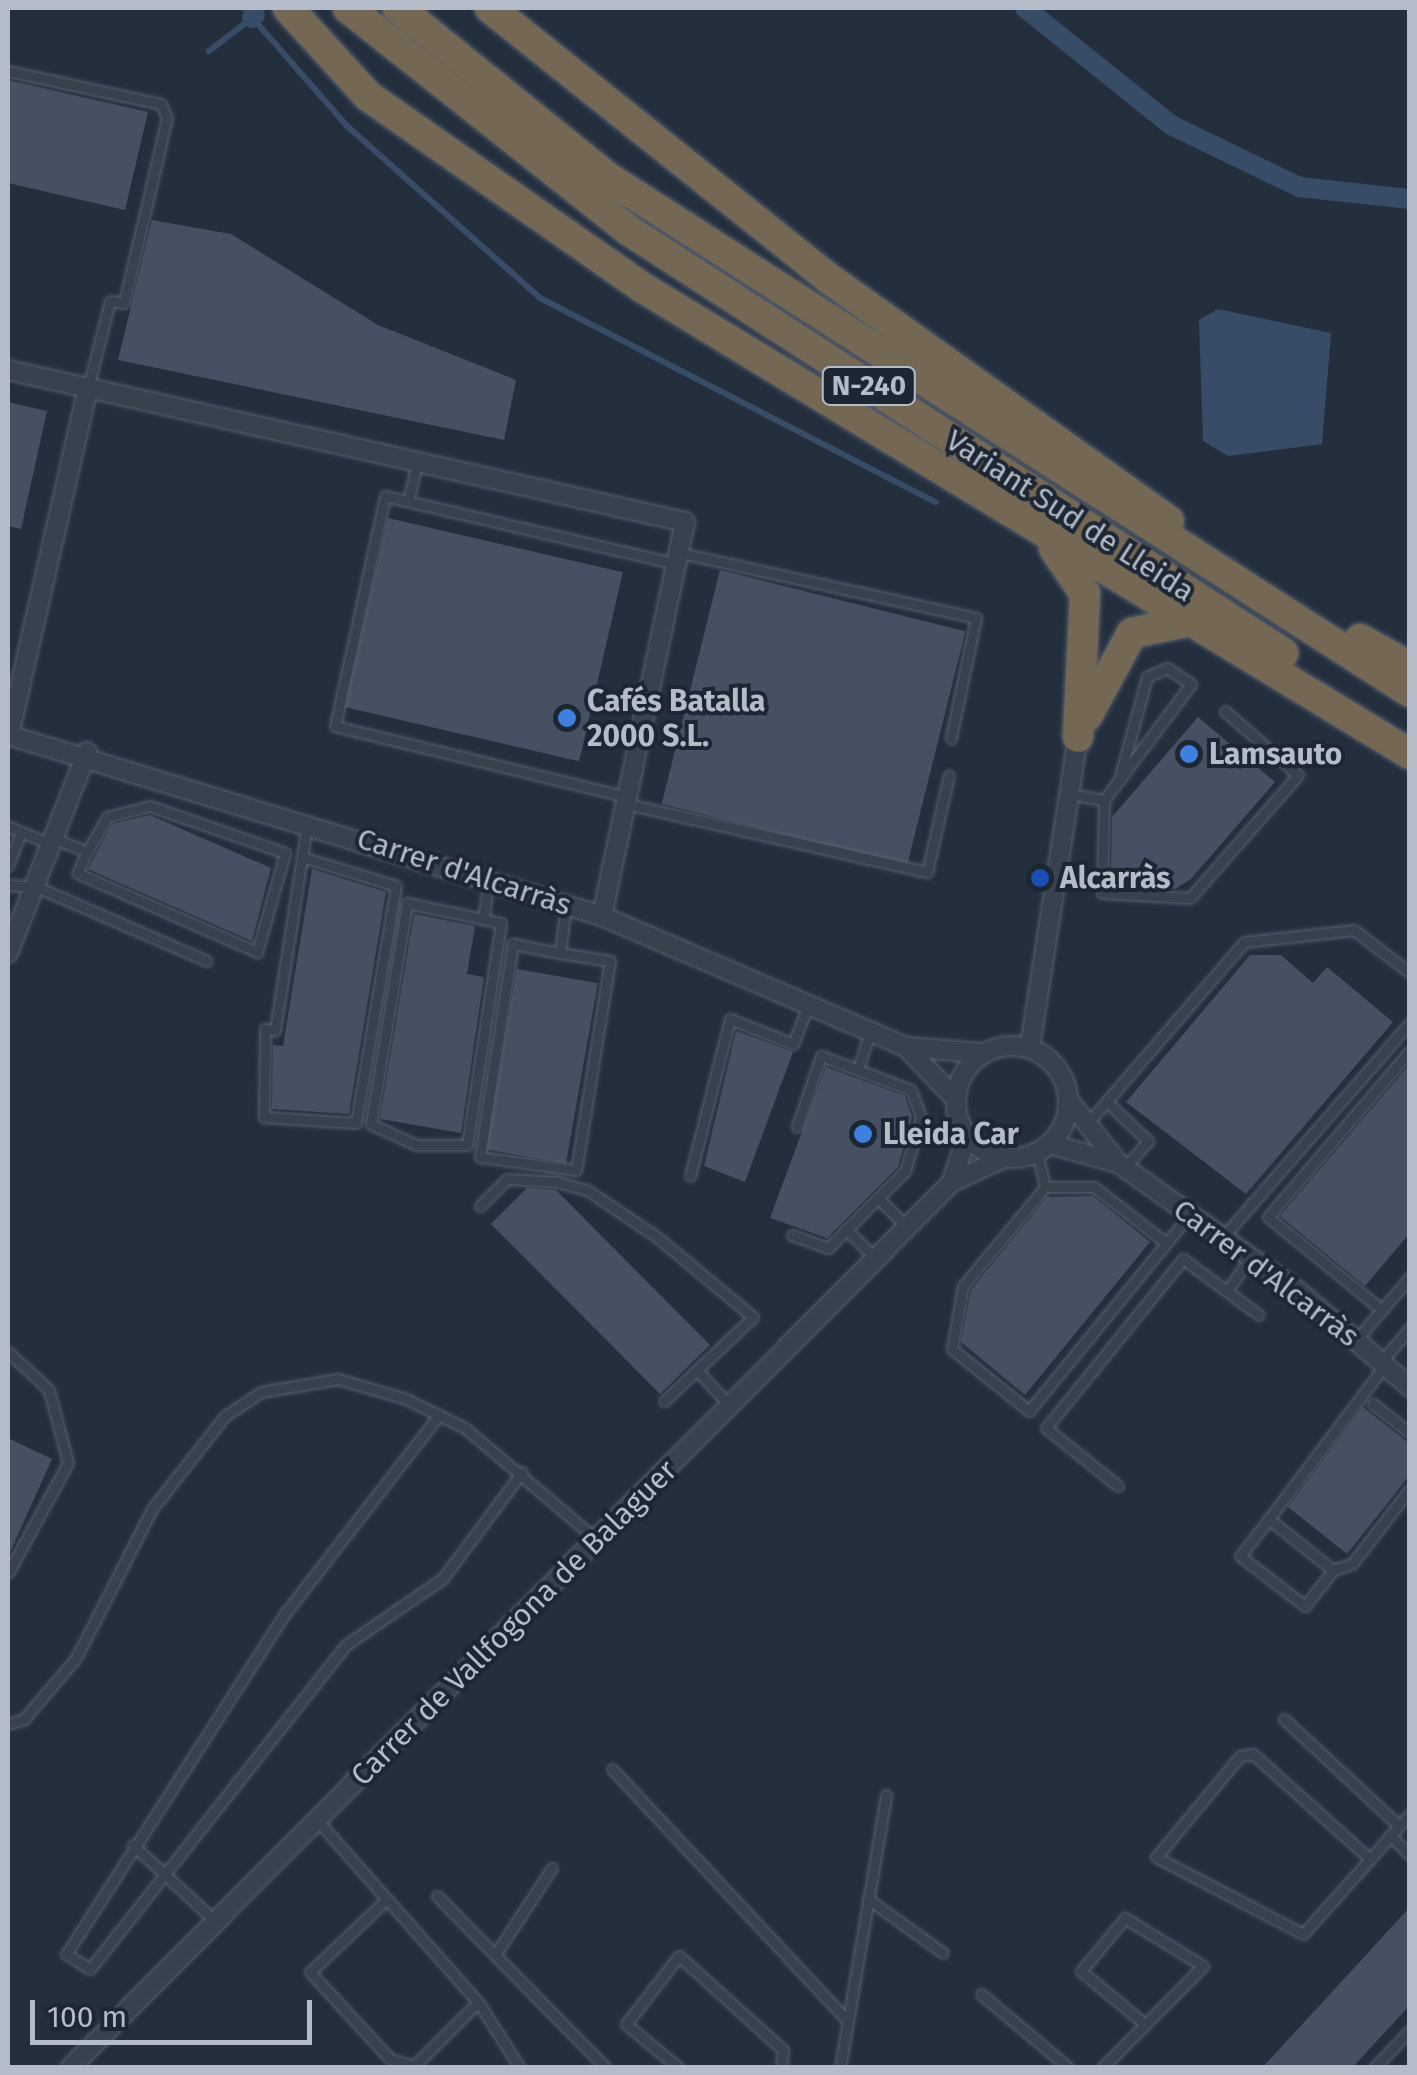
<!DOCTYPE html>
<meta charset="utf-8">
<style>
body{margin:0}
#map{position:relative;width:1417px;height:2075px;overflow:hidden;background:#242f3e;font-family:"Fira Sans",sans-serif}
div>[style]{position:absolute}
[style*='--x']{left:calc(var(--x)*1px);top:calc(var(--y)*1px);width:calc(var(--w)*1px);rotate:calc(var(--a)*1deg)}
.water>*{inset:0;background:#394c67}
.stream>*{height:6px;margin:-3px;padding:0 3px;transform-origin:3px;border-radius:3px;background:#394c67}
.canal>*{height:20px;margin:-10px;padding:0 10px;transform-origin:10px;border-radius:10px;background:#394c67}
.building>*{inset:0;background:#455162;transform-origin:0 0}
.roads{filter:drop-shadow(0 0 2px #565f6c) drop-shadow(0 0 2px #565f6c)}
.lane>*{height:9px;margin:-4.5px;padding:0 4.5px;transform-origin:4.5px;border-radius:4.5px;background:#38414e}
.street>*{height:18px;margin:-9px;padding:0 9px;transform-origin:9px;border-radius:9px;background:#38414e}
.street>.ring{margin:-9px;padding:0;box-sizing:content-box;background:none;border:18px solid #38414e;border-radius:50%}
.highway>*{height:30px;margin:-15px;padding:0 15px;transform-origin:15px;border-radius:15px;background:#746855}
.dots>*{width:28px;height:28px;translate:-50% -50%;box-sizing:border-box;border:5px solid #1d2633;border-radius:50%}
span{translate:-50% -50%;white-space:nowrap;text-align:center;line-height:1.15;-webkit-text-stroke:8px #1d2633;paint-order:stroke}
.shield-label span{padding:2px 8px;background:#1d2633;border:2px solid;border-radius:8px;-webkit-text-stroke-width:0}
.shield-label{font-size:28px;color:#b4bcc9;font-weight:700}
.street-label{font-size:30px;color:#b4bcc9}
.poi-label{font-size:30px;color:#b4bcc9;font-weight:700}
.left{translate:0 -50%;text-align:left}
.frame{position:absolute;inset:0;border:10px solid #b4bcc9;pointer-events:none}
.scale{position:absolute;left:30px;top:2000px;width:282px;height:45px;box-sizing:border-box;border:5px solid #b4bcc9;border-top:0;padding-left:12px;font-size:30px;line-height:35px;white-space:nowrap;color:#b4bcc9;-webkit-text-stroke:8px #1d2633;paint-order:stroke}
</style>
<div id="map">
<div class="water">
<i style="clip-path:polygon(1218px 309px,1331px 333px,1322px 444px,1228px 456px,1203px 441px,1199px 320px)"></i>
</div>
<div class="stream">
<i style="--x:244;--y:8;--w:155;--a:48.9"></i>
<i style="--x:346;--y:125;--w:260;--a:41.7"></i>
<i style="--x:540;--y:298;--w:445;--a:27.3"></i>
<i style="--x:209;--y:51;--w:54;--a:-37.5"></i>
</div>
<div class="canal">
<i style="--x:1025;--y:8;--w:187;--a:38.7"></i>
<i style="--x:1171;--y:125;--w:142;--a:25.8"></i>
<i style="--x:1299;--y:187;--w:112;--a:6.2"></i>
<i style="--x:252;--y:18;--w:4;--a:-45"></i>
</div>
<div class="building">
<i style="clip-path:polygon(8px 80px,148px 112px,125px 210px,8px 183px)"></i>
<i style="clip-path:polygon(152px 220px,231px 234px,378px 325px,516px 380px,504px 440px,118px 360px)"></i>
<i style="clip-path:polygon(8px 402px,47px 411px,21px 529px,8px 526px)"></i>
<i style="left:388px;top:518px;width:241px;height:194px;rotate:13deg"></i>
<i style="left:720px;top:570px;width:253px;height:241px;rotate:14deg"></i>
<i style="clip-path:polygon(1198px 717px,1275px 782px,1191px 879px,1175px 889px,1126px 886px,1111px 873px,1112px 817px)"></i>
<i style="clip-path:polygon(150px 815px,271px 868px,252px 941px,88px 869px,112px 824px)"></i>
<i style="clip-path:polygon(312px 869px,386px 892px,349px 1114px,272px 1109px,273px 1045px,283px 1046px)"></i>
<i style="clip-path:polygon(414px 914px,475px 926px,467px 974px,484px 977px,461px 1133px,380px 1119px)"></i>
<i style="clip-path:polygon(1250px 955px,1281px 955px,1313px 983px,1327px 967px,1393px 1022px,1246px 1194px,1126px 1102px)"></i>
<i style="left:517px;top:969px;width:82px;height:183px;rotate:10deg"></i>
<i style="clip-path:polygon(736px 1031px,793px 1052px,745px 1182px,704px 1166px)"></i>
<i style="clip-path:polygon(1410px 1064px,1410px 1233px,1365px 1286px,1280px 1216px)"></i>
<i style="clip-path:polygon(826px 1067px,905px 1096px,912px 1117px,898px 1167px,827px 1238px,770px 1218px)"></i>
<i style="clip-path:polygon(527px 1188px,556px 1190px,710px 1345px,660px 1394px,491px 1224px)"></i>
<i style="clip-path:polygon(1093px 1196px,1150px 1242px,1025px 1395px,961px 1342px,971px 1290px,1047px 1197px)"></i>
<i style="clip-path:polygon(1363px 1407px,1410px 1444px,1410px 1475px,1347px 1554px,1288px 1507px)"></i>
<i style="clip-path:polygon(8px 1438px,52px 1459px,8px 1557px)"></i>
<i style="clip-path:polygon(1410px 1907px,1410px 2005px,1352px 2068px,1262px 2068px)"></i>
</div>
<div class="roads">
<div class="lane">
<i style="--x:8;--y:71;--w:157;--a:12.2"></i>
<i style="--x:161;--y:104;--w:15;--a:67"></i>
<i style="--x:167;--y:118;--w:190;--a:103.1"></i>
<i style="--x:124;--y:303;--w:14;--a:-172"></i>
<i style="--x:110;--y:301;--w:90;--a:104.2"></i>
<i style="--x:408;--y:501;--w:42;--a:-76.3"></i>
<i style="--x:681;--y:553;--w:302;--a:12.4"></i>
<i style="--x:976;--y:618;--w:123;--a:101.8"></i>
<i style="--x:1069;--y:794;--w:36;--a:10"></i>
<i style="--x:1104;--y:800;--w:93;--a:91.2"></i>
<i style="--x:1102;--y:893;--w:88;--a:3.3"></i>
<i style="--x:1190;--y:898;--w:164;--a:-48.7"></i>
<i style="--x:1298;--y:775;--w:97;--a:-138.8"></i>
<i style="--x:628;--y:797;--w:301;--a:-166.4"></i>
<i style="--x:335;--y:726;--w:235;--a:-77.7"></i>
<i style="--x:385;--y:496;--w:300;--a:13.1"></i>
<i style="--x:1104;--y:800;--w:145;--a:-53.1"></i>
<i style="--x:1191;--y:684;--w:29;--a:-146"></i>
<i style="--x:1167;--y:668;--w:22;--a:156"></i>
<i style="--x:1147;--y:677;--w:107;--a:105.2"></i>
<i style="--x:627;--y:804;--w:308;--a:12.8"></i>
<i style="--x:927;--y:872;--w:99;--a:-77.2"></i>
<i style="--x:8;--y:826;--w:14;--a:25"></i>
<i style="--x:21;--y:832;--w:36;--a:111"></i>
<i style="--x:21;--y:832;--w:32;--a:22"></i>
<i style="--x:58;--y:840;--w:31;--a:22"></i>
<i style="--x:87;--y:852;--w:23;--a:115"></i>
<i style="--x:77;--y:873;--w:197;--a:23.7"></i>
<i style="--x:257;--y:952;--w:103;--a:-74.2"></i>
<i style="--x:285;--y:853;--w:143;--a:-160.8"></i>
<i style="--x:150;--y:806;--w:44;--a:165.7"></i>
<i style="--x:107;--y:817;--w:40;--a:119.7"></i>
<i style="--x:302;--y:857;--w:98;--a:17.1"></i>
<i style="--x:396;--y:886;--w:240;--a:99.6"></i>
<i style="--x:356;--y:1123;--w:92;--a:-176.3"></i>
<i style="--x:264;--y:1117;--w:88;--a:-89.3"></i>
<i style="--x:265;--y:1029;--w:10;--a:6"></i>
<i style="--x:275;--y:1030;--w:207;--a:-81.1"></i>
<i style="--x:8;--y:885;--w:29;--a:4"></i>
<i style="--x:37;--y:887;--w:185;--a:23.5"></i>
<i style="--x:483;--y:919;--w:18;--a:13"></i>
<i style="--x:501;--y:923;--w:225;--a:98.7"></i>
<i style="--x:467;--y:1145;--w:51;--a:180"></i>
<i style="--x:416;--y:1145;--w:50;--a:-155"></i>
<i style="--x:371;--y:1124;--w:224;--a:-80.7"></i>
<i style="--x:407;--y:903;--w:78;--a:11.9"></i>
<i style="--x:483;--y:919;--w:36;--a:-81"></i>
<i style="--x:560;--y:953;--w:51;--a:9.1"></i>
<i style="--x:610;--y:961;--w:212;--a:99.2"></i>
<i style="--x:576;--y:1170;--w:97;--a:-172.3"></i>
<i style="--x:480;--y:1157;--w:216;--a:-81.2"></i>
<i style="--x:513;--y:944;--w:48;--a:10.8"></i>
<i style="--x:560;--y:953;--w:48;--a:-82.9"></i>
<i style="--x:858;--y:1069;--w:38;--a:-72"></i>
<i style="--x:1107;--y:1102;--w:57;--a:43.6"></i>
<i style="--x:1148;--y:1141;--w:35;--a:131"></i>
<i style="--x:1087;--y:1124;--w:240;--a:-49.2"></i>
<i style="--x:1244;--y:942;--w:111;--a:-6.2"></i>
<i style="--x:1354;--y:930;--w:71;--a:37.5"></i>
<i style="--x:1037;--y:1152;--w:36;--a:77"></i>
<i style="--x:690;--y:1176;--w:162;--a:-75.7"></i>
<i style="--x:730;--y:1019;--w:68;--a:21.6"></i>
<i style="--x:793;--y:1044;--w:44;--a:-68.7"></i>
<i style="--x:1045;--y:1187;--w:129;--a:129.6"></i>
<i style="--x:963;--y:1286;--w:64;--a:99.9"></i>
<i style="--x:952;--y:1349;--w:99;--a:38.8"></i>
<i style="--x:1029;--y:1411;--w:254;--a:-50.7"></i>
<i style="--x:1045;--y:1187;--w:49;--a:0"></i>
<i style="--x:1094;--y:1187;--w:91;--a:37.9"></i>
<i style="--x:878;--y:1198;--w:41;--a:45"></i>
<i style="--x:480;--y:1206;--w:38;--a:-45"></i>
<i style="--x:507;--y:1179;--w:50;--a:3.4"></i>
<i style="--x:557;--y:1182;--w:31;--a:15"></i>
<i style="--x:587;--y:1190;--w:84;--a:33.9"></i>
<i style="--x:657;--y:1237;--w:125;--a:39.8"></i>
<i style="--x:753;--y:1317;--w:77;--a:136.6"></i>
<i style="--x:697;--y:1370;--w:47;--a:47.6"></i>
<i style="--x:846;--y:1229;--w:42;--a:45"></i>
<i style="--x:792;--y:1235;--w:38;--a:20"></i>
<i style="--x:828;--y:1248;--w:109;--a:-45"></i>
<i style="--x:905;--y:1171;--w:56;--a:-73.5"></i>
<i style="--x:921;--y:1117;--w:29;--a:-110"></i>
<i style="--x:911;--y:1090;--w:96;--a:-159.3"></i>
<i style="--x:821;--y:1056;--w:75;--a:108.7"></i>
<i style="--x:1223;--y:1237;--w:284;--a:-48.9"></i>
<i style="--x:1227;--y:1291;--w:42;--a:-54.8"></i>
<i style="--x:1382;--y:1310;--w:147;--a:-140.8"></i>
<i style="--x:1268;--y:1217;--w:218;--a:-49.5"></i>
<i style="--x:1356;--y:1340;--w:83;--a:-49.4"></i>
<i style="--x:8;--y:1352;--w:56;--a:42.8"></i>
<i style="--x:49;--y:1390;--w:75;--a:75.4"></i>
<i style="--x:68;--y:1463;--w:125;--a:118.6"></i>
<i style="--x:1381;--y:1362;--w:45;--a:-49.5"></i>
<i style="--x:1385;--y:1365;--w:193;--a:127"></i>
<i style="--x:1269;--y:1519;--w:82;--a:38.6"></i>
<i style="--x:1333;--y:1570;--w:20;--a:-18"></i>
<i style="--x:1352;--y:1564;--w:95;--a:-52.3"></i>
<i style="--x:664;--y:1401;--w:45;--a:-43.2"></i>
<i style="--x:1373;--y:1404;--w:47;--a:38.1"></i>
<i style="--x:439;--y:1415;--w:253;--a:127.8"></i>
<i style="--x:284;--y:1615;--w:403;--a:122.7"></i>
<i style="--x:66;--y:1954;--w:28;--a:32"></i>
<i style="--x:90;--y:1969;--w:413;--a:-51.7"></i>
<i style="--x:346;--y:1645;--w:118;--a:-34.6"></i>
<i style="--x:443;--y:1578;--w:132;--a:-53.3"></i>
<i style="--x:1118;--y:1486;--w:92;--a:-141.1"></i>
<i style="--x:1046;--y:1428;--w:218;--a:-51"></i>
<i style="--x:1183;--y:1259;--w:94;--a:36.4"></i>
<i style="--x:1269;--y:1519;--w:47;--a:128.1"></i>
<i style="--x:1240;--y:1556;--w:82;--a:37.6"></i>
<i style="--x:1305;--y:1606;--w:46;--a:-52.1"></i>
<i style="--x:1284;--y:1719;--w:157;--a:42.9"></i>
<i style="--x:8;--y:1724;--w:17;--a:-17"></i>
<i style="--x:24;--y:1719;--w:80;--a:-49.6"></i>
<i style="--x:76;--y:1658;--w:167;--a:-63"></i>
<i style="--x:152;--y:1509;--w:118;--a:-51.9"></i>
<i style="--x:225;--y:1416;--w:43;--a:-33.7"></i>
<i style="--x:261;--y:1392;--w:78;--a:-9.6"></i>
<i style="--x:338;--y:1379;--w:71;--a:16.4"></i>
<i style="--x:406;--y:1399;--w:66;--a:26.2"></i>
<i style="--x:465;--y:1428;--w:172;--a:40.3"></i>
<i style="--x:612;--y:1769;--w:345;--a:46.9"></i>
<i style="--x:316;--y:1819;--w:244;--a:48.5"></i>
<i style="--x:478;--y:2002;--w:78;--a:57.5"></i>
<i style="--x:1390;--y:1835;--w:28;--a:45"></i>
<i style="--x:133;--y:1845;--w:112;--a:42.8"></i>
<i style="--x:1370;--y:1859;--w:157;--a:-138.1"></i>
<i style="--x:1253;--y:1754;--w:13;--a:171"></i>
<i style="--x:1240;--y:1756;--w:131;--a:129.7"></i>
<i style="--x:1156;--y:1857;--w:166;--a:27.6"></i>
<i style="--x:1303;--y:1934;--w:101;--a:-48.2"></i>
<i style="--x:1370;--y:1859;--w:60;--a:-48.4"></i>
<i style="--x:437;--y:1896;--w:241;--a:45.5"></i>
<i style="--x:387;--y:1899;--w:106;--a:136.5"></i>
<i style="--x:310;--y:1972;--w:118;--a:47.4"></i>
<i style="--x:390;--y:2059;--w:21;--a:17"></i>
<i style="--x:868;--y:1899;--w:92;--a:35.8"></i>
<i style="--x:495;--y:1955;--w:104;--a:-56.8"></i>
<i style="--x:981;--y:1994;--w:115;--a:40.1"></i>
<i style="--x:412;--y:2068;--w:93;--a:-45"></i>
<i style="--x:679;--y:2068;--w:69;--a:-140.3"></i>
<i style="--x:626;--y:2024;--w:86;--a:-52.1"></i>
<i style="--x:679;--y:1956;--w:140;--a:42.1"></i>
<i style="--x:783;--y:2050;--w:18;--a:96"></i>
<i style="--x:840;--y:2068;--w:277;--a:-80.4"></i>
<i style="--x:1102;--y:2068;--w:144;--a:-45.3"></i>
<i style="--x:1203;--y:1966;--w:92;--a:-148.4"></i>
<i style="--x:1125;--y:1918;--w:69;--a:129.7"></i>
<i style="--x:1081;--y:1971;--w:77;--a:39.7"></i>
<i style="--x:1374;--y:2068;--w:52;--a:-46.5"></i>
</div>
<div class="street">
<i style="--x:8;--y:370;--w:694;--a:12.65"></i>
<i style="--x:685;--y:522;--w:403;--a:101.9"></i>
<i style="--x:8;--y:735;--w:621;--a:16.95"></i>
<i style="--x:602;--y:916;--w:331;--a:23.3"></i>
<i style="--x:906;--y:1047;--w:71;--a:46.1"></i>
<i style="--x:9;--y:735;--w:356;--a:-77.2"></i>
<i style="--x:8;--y:953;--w:216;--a:-68.5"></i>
<i class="ring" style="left:956px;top:1046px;width:94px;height:94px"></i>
<i style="--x:906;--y:1047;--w:75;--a:4.6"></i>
<i style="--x:1030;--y:1047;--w:314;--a:-81.2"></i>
<i style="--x:1070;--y:1102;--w:78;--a:51.8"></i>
<i style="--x:1118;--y:1163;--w:221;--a:35.4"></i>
<i style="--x:1298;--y:1291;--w:148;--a:40.6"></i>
<i style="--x:1050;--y:1144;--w:71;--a:15.6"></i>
<i style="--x:952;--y:1182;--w:48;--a:-71.9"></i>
<i style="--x:70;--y:2068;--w:1250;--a:-45.13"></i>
<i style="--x:952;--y:1182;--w:57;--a:-24.8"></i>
</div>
<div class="highway">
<i style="--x:288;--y:8;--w:119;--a:47.7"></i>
<i style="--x:368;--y:96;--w:332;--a:34.9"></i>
<i style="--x:640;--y:286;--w:901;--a:31.29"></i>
<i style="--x:348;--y:8;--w:357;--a:38.4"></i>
<i style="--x:628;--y:230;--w:780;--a:32.85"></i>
<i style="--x:398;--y:8;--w:272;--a:38.9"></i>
<i style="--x:610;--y:179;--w:950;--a:32.67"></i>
<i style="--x:490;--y:8;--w:436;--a:38.6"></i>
<i style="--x:831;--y:280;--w:415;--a:35.5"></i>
<i style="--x:1054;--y:548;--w:55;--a:56"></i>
<i style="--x:1085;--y:594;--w:143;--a:92.8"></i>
<i style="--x:1360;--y:639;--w:57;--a:29.2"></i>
<i style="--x:1087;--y:716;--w:94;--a:-61.5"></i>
<i style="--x:1132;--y:633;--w:60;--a:-11.5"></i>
</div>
</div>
<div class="dots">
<i style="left:567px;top:718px;background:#3f7fe0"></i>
<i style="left:1189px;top:754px;background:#3f7fe0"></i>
<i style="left:1040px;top:878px;background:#1a4fb4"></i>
<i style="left:863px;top:1134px;background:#3f7fe0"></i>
</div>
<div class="shield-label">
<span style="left:869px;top:386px">N-240</span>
</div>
<div class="street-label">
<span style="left:1070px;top:516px;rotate:33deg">Variant Sud de Lleida</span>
<span style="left:464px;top:872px;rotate:18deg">Carrer d'Alcarràs</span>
<span style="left:1266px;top:1273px;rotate:37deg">Carrer d'Alcarràs</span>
<span style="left:514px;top:1623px;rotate:-45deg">Carrer de Vallfogona de Balaguer</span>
</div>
<div class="poi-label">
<span class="left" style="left:587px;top:718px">Cafés Batalla<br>2000 S.L.</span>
<span class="left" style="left:1209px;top:754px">Lamsauto</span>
<span class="left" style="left:1060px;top:878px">Alcarràs</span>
<span class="left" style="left:883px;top:1134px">Lleida Car</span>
</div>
<div class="frame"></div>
<div class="scale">100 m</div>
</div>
